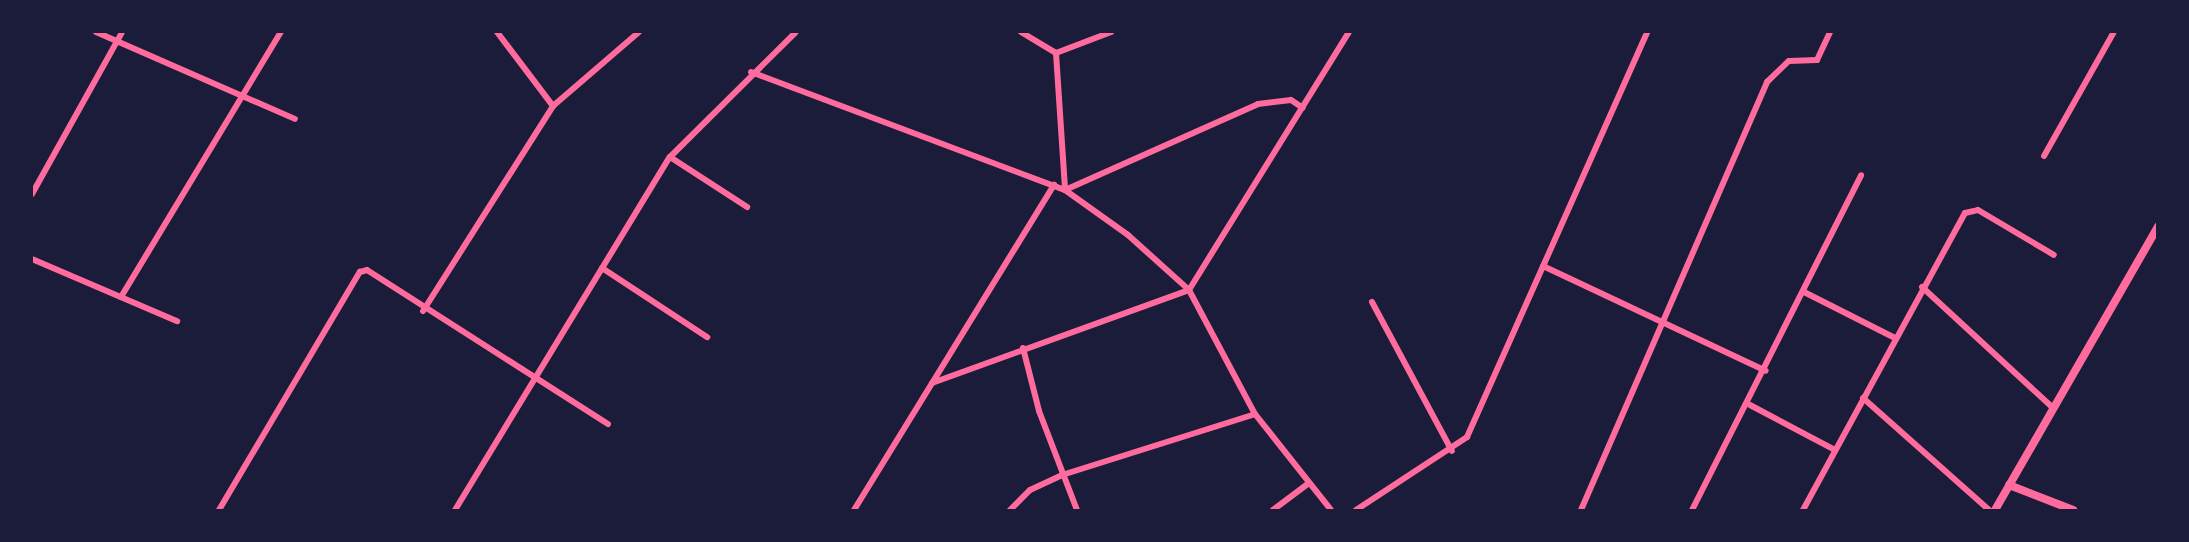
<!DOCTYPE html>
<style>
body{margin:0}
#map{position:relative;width:2189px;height:542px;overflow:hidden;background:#1b1b3a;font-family:"PT Serif",serif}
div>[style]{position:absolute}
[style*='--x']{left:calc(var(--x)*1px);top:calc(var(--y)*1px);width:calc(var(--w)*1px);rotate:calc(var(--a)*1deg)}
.minor>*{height:6px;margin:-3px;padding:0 3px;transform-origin:3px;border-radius:3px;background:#ff6b9d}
.tertiary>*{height:8px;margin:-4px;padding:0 4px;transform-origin:4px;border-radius:4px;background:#ff6b9d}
span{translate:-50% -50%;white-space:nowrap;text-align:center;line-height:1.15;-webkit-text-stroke:5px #1b1b3a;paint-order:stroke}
.frame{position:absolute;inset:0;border:33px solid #1b1b3a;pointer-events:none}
</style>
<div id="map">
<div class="minor">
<i style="--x:96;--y:32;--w:217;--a:23.6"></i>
<i style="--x:497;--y:32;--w:93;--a:52.9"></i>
<i style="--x:1021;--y:32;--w:41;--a:31"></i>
<i style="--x:1056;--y:53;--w:137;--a:86.2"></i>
<i style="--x:1056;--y:53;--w:59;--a:-20.9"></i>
<i style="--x:751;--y:72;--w:335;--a:20.6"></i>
<i style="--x:1065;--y:190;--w:77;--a:35.5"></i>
<i style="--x:1128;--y:235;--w:82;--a:42"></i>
<i style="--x:1189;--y:290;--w:140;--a:62"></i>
<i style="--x:1255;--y:414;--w:122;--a:51.6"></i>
<i style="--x:2044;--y:156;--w:142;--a:-60.6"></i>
<i style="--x:670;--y:157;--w:92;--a:33"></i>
<i style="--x:1065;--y:190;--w:211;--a:-24"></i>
<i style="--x:1258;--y:104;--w:33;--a:-7"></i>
<i style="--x:1291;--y:100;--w:14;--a:34"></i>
<i style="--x:32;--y:194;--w:185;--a:-60.9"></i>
<i style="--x:32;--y:259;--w:158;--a:23.2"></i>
<i style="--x:1543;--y:266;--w:246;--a:25.2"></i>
<i style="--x:602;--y:268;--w:126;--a:33.3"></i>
<i style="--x:1922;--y:287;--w:178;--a:42.7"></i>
<i style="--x:1804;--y:292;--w:102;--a:26.8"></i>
<i style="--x:121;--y:297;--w:310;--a:-58.9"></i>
<i style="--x:1372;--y:302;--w:169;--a:61.8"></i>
<i style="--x:423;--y:311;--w:243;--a:-57.6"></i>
<i style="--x:553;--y:106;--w:113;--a:-40.7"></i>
<i style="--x:1023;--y:348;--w:65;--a:75.7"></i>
<i style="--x:1039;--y:411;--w:106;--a:69"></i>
<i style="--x:932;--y:383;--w:273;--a:-19.9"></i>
<i style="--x:1189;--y:290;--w:304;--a:-58.2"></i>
<i style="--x:1863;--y:398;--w:169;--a:41.6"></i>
<i style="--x:1750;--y:405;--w:96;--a:27.9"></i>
<i style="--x:219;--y:510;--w:277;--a:-59.4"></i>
<i style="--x:360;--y:272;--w:7;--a:-16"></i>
<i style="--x:367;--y:270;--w:286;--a:32.6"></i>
<i style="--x:455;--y:510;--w:413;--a:-58.7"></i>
<i style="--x:670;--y:157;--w:177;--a:-44.8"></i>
<i style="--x:854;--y:510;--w:382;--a:-58.4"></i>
<i style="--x:1010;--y:510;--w:28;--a:-45"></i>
<i style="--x:1030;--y:490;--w:35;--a:-25"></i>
<i style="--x:1062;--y:475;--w:202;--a:-17.5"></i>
<i style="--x:1273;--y:510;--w:45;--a:-36.9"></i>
<i style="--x:1356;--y:510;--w:133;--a:-33.3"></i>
<i style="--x:1467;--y:437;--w:443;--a:-66"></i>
<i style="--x:1581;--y:510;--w:467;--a:-66.5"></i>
<i style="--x:1767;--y:82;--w:30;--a:-44"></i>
<i style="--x:1789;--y:61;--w:28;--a:-2"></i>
<i style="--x:1817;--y:60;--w:31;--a:-65"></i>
<i style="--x:1692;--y:510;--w:375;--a:-63.2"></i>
<i style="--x:1803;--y:510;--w:338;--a:-61.4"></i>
<i style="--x:1965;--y:213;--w:13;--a:-13"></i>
<i style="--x:1978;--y:210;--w:88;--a:30.6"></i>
</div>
<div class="tertiary">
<i style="--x:2009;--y:485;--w:69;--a:21.3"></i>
<i style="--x:1995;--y:510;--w:327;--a:-60.1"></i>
</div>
<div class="frame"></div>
</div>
